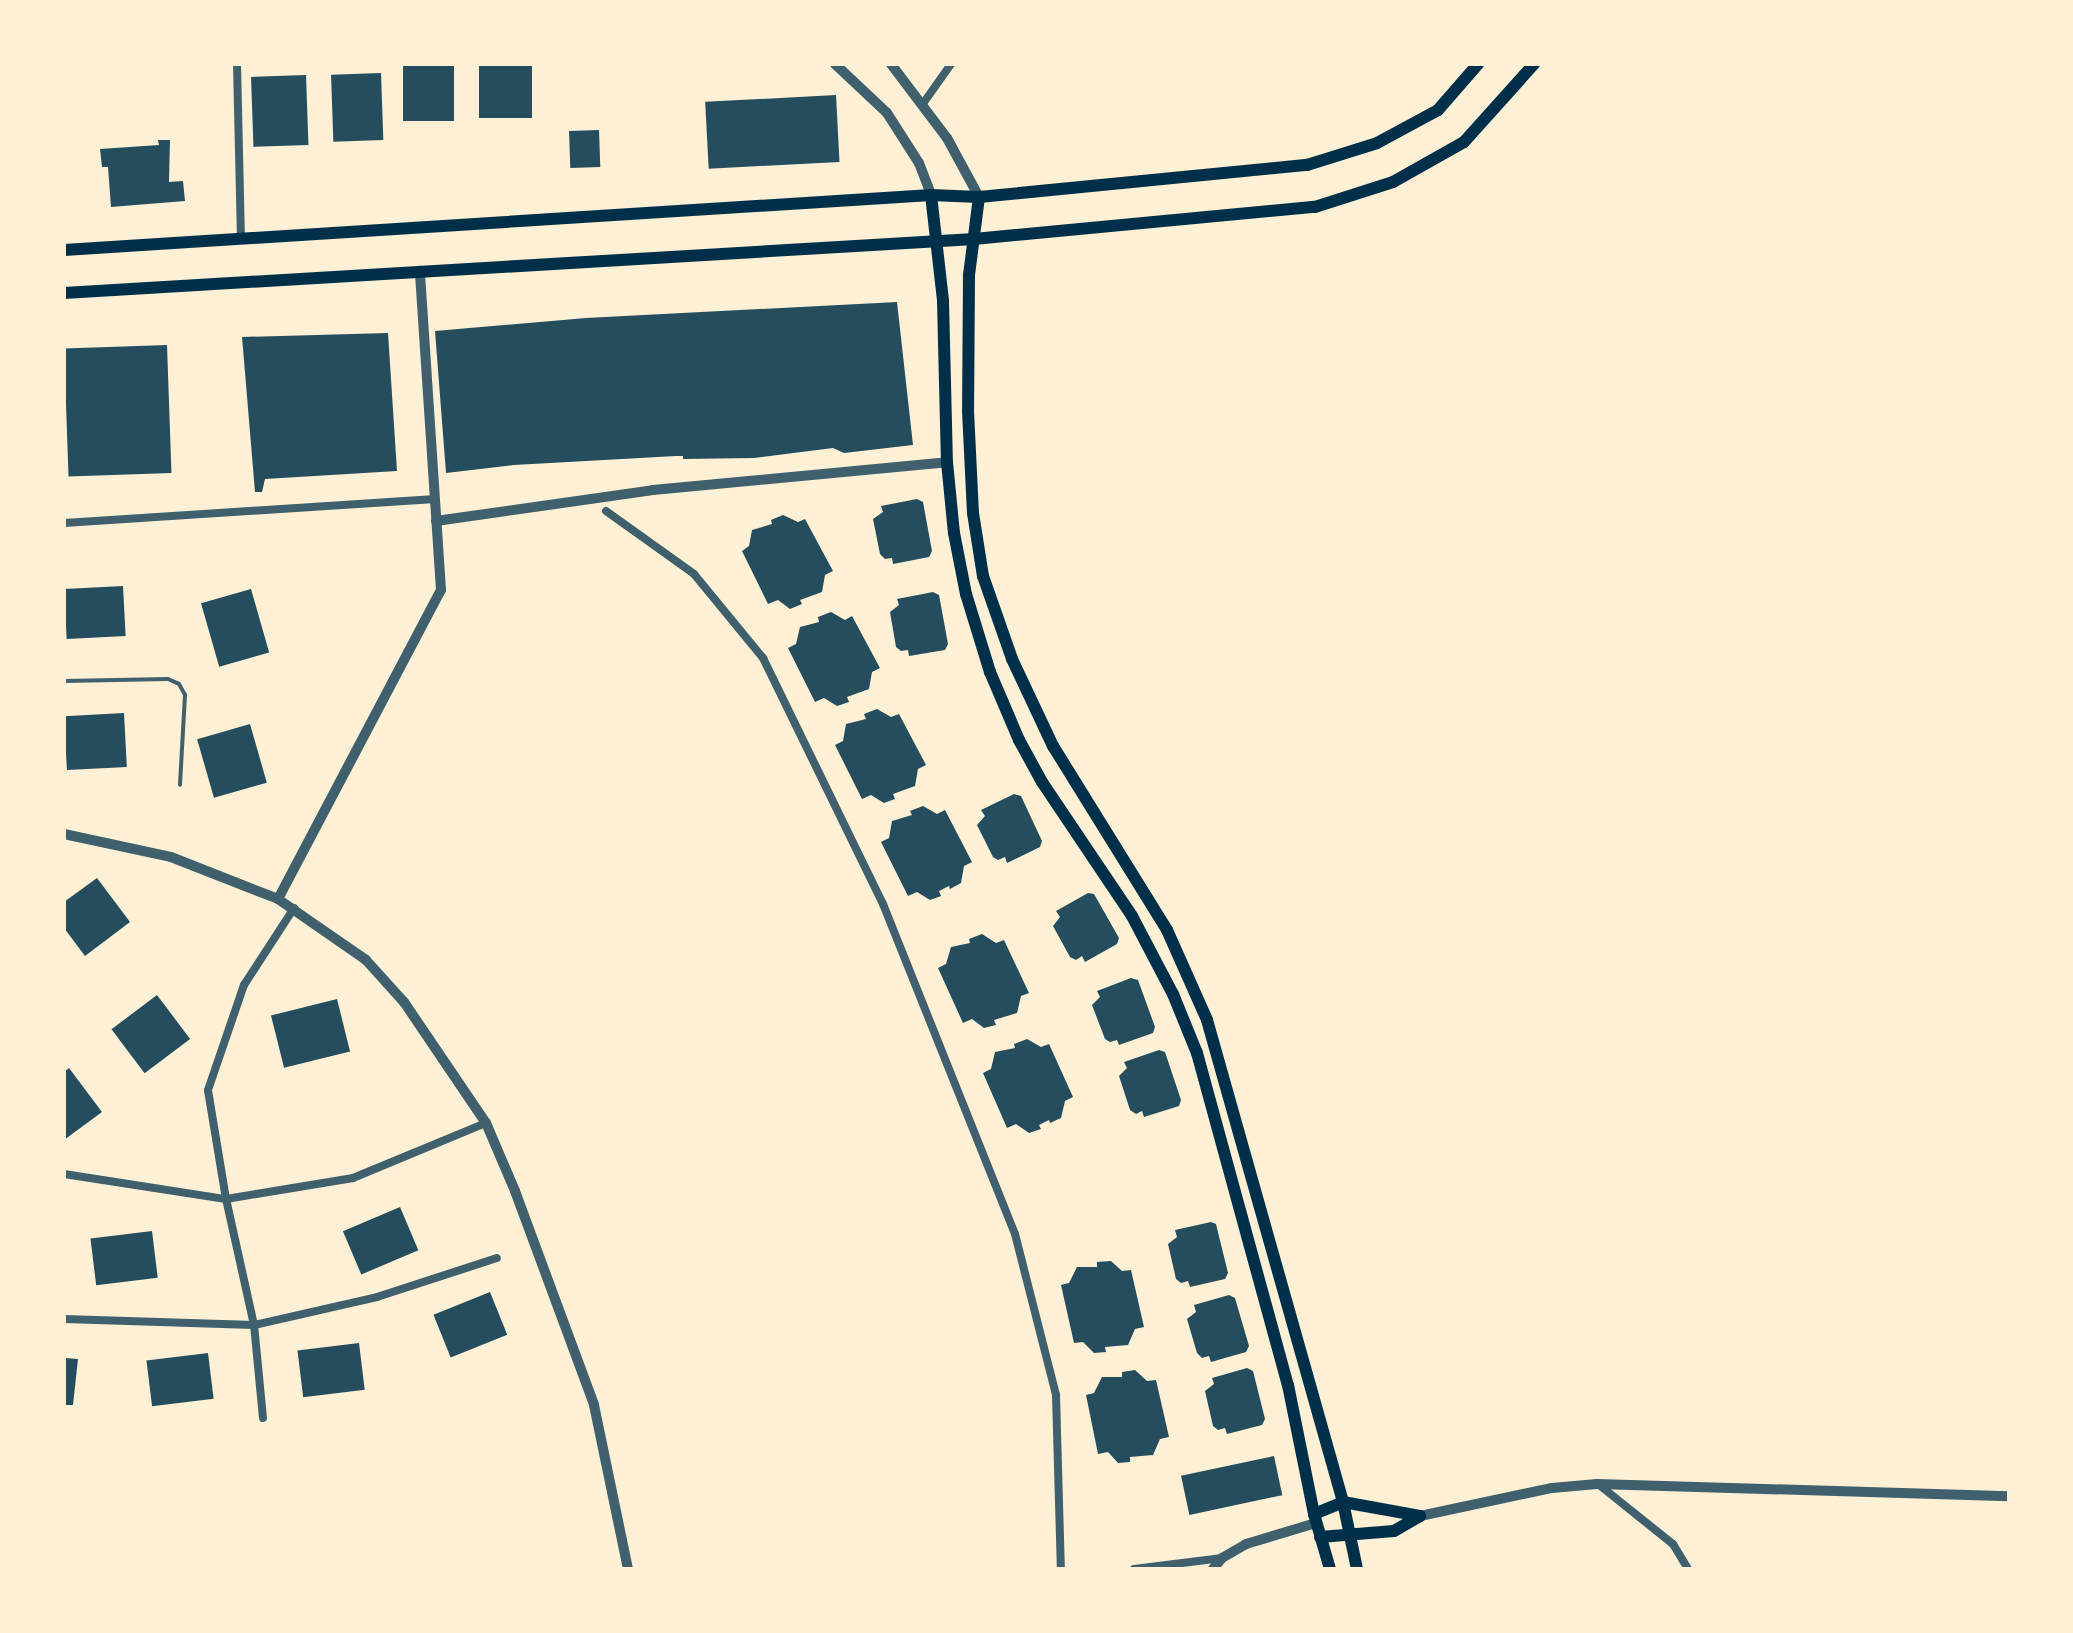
<!DOCTYPE html>
<style>
body{margin:0}
#map{position:relative;width:2073px;height:1633px;overflow:hidden;background:#fdf0d5;font-family:"PT Sans Narrow",sans-serif}
div>[style]{position:absolute}
[style*='--x']{left:calc(var(--x)*1px);top:calc(var(--y)*1px);width:calc(var(--w)*1px);rotate:calc(var(--a)*1deg)}
.building>*{inset:0;background:#264d5e;transform-origin:0 0}
.service>*{height:4px;margin:-2px;padding:0 2px;transform-origin:2px;border-radius:2px;background:#3f606c}
.minor>*{height:8px;margin:-4px;padding:0 4px;transform-origin:4px;border-radius:4px;background:#3f606c}
.tertiary>*{height:10px;margin:-5px;padding:0 5px;transform-origin:5px;border-radius:5px;background:#3f606c}
.secondary>*{height:12px;margin:-6px;padding:0 6px;transform-origin:6px;border-radius:6px;background:#003049}
span{translate:-50% -50%;white-space:nowrap;text-align:center;line-height:1.15;-webkit-text-stroke:6px #fdf0d5;paint-order:stroke}
.frame{position:absolute;inset:0;border:66px solid #fdf0d5;pointer-events:none}
</style>
<div id="map">
<div class="building">
<i style="left:403px;top:64px;width:51px;height:57px"></i>
<i style="left:479px;top:64px;width:53px;height:54px"></i>
<i style="left:381px;top:73px;width:67px;height:50px;rotate:88deg"></i>
<i style="left:306px;top:75px;width:70px;height:55px;rotate:88deg"></i>
<i style="left:836px;top:95px;width:67px;height:131px;rotate:87deg"></i>
<i style="left:599px;top:130px;width:37px;height:30px;rotate:88deg"></i>
<i style="clip-path:polygon(158px 140px,170px 140px,169px 182px,183px 181px,185px 201px,111px 207px,108px 167px,102px 167px,100px 149px,159px 145px)"></i>
<i style="clip-path:polygon(897px 302px,913px 445px,844px 453px,833px 448px,754px 458px,683px 459px,683px 456px,676px 456px,514px 465px,446px 473px,435px 331px,586px 318px)"></i>
<i style="clip-path:polygon(388px 333px,397px 471px,265px 479px,262px 492px,255px 492px,242px 337px)"></i>
<i style="left:167px;top:345px;width:128px;height:103px;rotate:88deg"></i>
<i style="clip-path:polygon(917px 499px,923px 502px,932px 551px,929px 557px,893px 564px,892px 558px,885px 559px,880px 554px,873px 519px,883px 512px,881px 506px)"></i>
<i style="clip-path:polygon(783px 515px,798px 522px,805px 519px,833px 571px,825px 575px,822px 592px,800px 600px,802px 604px,790px 609px,778px 600px,768px 604px,742px 551px,749px 546px,752px 530px,772px 524px,771px 520px)"></i>
<i style="left:123px;top:586px;width:50px;height:59px;rotate:87deg"></i>
<i style="left:251px;top:589px;width:66px;height:52px;rotate:74deg"></i>
<i style="clip-path:polygon(933px 592px,939px 595px,948px 644px,945px 650px,909px 656px,908px 650px,901px 651px,896px 647px,890px 612px,899px 605px,897px 599px)"></i>
<i style="clip-path:polygon(831px 612px,845px 620px,852px 616px,880px 668px,872px 672px,869px 689px,847px 697px,849px 702px,837px 706px,824px 698px,815px 702px,788px 648px,796px 644px,800px 627px,819px 622px,818px 617px)"></i>
<i style="clip-path:polygon(877px 709px,891px 717px,899px 714px,926px 765px,918px 769px,915px 786px,893px 794px,895px 799px,884px 803px,871px 795px,862px 799px,835px 745px,843px 741px,846px 724px,866px 719px,864px 714px)"></i>
<i style="left:124px;top:713px;width:54px;height:60px;rotate:87deg"></i>
<i style="left:250px;top:724px;width:61px;height:55px;rotate:74deg"></i>
<i style="clip-path:polygon(1014px 794px,1021px 796px,1042px 841px,1040px 847px,1007px 863px,1005px 857px,998px 860px,993px 857px,977px 825px,985px 816px,981px 810px)"></i>
<i style="clip-path:polygon(923px 806px,937px 814px,945px 810px,972px 862px,964px 866px,961px 883px,950px 889px,949px 886px,939px 891px,941px 896px,930px 900px,917px 892px,908px 896px,881px 842px,889px 838px,892px 821px,912px 815px,910px 811px)"></i>
<i style="clip-path:polygon(97px 878px,130px 922px,85px 956px,64px 928px,64px 902px)"></i>
<i style="clip-path:polygon(1088px 893px,1094px 894px,1119px 938px,1117px 944px,1085px 962px,1082px 956px,1076px 960px,1070px 957px,1053px 926px,1060px 917px,1056px 911px)"></i>
<i style="clip-path:polygon(982px 934px,996px 943px,1004px 940px,1029px 993px,1021px 996px,1017px 1013px,994px 1020px,996px 1025px,984px 1028px,972px 1019px,963px 1023px,938px 968px,946px 964px,951px 947px,970px 943px,969px 939px)"></i>
<i style="clip-path:polygon(1131px 978px,1138px 980px,1155px 1027px,1153px 1033px,1119px 1045px,1117px 1040px,1110px 1042px,1105px 1039px,1092px 1005px,1100px 997px,1097px 991px)"></i>
<i style="left:157px;top:995px;width:55px;height:57px;rotate:53deg"></i>
<i style="left:337px;top:999px;width:54px;height:68px;rotate:76deg"></i>
<i style="clip-path:polygon(1027px 1039px,1041px 1047px,1049px 1044px,1073px 1097px,1065px 1101px,1061px 1118px,1050px 1123px,1049px 1120px,1039px 1125px,1041px 1129px,1029px 1133px,1016px 1124px,1007px 1128px,983px 1073px,991px 1069px,995px 1052px,1015px 1048px,1014px 1044px)"></i>
<i style="clip-path:polygon(1159px 1050px,1165px 1052px,1181px 1100px,1179px 1106px,1144px 1117px,1142px 1111px,1136px 1114px,1130px 1110px,1119px 1076px,1127px 1068px,1124px 1062px)"></i>
<i style="clip-path:polygon(69px 1068px,102px 1112px,64px 1140px,64px 1072px)"></i>
<i style="left:400px;top:1207px;width:47px;height:62px;rotate:67deg"></i>
<i style="clip-path:polygon(1211px 1222px,1216px 1224px,1228px 1273px,1225px 1279px,1190px 1287px,1188px 1281px,1181px 1283px,1176px 1279px,1168px 1244px,1177px 1237px,1175px 1230px)"></i>
<i style="left:152px;top:1231px;width:47px;height:62px;rotate:83deg"></i>
<i style="clip-path:polygon(1111px 1261px,1122px 1271px,1131px 1270px,1144px 1327px,1135px 1329px,1128px 1345px,1105px 1347px,1106px 1352px,1094px 1353px,1083px 1342px,1074px 1343px,1061px 1285px,1069px 1283px,1077px 1267px,1097px 1267px,1097px 1262px)"></i>
<i style="left:490px;top:1292px;width:46px;height:61px;rotate:68deg"></i>
<i style="clip-path:polygon(1229px 1295px,1235px 1298px,1249px 1346px,1246px 1352px,1211px 1362px,1209px 1356px,1202px 1358px,1197px 1353px,1187px 1319px,1196px 1312px,1194px 1305px)"></i>
<i style="left:359px;top:1343px;width:47px;height:62px;rotate:83deg"></i>
<i style="left:208px;top:1353px;width:46px;height:62px;rotate:83deg"></i>
<i style="clip-path:polygon(64px 1358px,78px 1359px,73px 1405px,64px 1405px)"></i>
<i style="clip-path:polygon(1247px 1368px,1253px 1371px,1265px 1419px,1262px 1425px,1227px 1434px,1225px 1428px,1218px 1430px,1213px 1426px,1205px 1391px,1214px 1384px,1212px 1378px)"></i>
<i style="clip-path:polygon(1135px 1370px,1147px 1381px,1156px 1380px,1169px 1437px,1160px 1439px,1153px 1455px,1130px 1457px,1130px 1462px,1118px 1463px,1108px 1452px,1098px 1454px,1086px 1395px,1094px 1393px,1102px 1377px,1122px 1377px,1122px 1372px)"></i>
<i style="left:1274px;top:1456px;width:40px;height:95px;rotate:78deg"></i>
</div>
<div class="service">
<i style="--x:64;--y:681;--w:104;--a:-1.1"></i>
<i style="--x:168;--y:679;--w:12;--a:24"></i>
<i style="--x:179;--y:684;--w:13;--a:61"></i>
<i style="--x:185;--y:695;--w:90;--a:93.2"></i>
</div>
<div class="minor">
<i style="--x:237;--y:64;--w:175;--a:88.7"></i>
<i style="--x:922;--y:105;--w:50;--a:-54.7"></i>
<i style="--x:606;--y:511;--w:108;--a:35.6"></i>
<i style="--x:694;--y:574;--w:109;--a:50.6"></i>
<i style="--x:763;--y:658;--w:274;--a:64"></i>
<i style="--x:883;--y:904;--w:355;--a:68.2"></i>
<i style="--x:1015;--y:1234;--w:166;--a:75.7"></i>
<i style="--x:1056;--y:1395;--w:174;--a:88.4"></i>
<i style="--x:64;--y:523;--w:372;--a:-3.7"></i>
<i style="--x:64;--y:1174;--w:164;--a:8.8"></i>
<i style="--x:226;--y:1199;--w:129;--a:-9.4"></i>
<i style="--x:353;--y:1178;--w:144;--a:-22.5"></i>
<i style="--x:64;--y:1319;--w:190;--a:1.8"></i>
<i style="--x:254;--y:1325;--w:126;--a:-12.8"></i>
<i style="--x:377;--y:1297;--w:126;--a:-18"></i>
<i style="--x:263;--y:1418;--w:93;--a:-95.5"></i>
<i style="--x:254;--y:1325;--w:129;--a:-102.5"></i>
<i style="--x:226;--y:1199;--w:110;--a:-99.4"></i>
<i style="--x:208;--y:1090;--w:111;--a:-71.1"></i>
<i style="--x:244;--y:985;--w:92;--a:-57"></i>
<i style="--x:1598;--y:1484;--w:96;--a:38.7"></i>
<i style="--x:1673;--y:1544;--w:29;--a:59"></i>
<i style="--x:1134;--y:1569;--w:89;--a:-7.1"></i>
</div>
<div class="tertiary">
<i style="--x:835;--y:64;--w:71;--a:43.3"></i>
<i style="--x:887;--y:113;--w:59;--a:57.4"></i>
<i style="--x:919;--y:163;--w:34;--a:69"></i>
<i style="--x:891;--y:64;--w:93;--a:52.9"></i>
<i style="--x:947;--y:138;--w:67;--a:61.5"></i>
<i style="--x:436;--y:521;--w:219;--a:-8.1"></i>
<i style="--x:653;--y:490;--w:295;--a:-5.4"></i>
<i style="--x:64;--y:834;--w:109;--a:12.1"></i>
<i style="--x:171;--y:857;--w:115;--a:21.4"></i>
<i style="--x:278;--y:899;--w:107;--a:34.7"></i>
<i style="--x:366;--y:960;--w:57;--a:47.9"></i>
<i style="--x:404;--y:1002;--w:146;--a:55.9"></i>
<i style="--x:486;--y:1123;--w:74;--a:66.9"></i>
<i style="--x:515;--y:1191;--w:228;--a:69.7"></i>
<i style="--x:594;--y:1405;--w:167;--a:78.3"></i>
<i style="--x:278;--y:899;--w:349;--a:-62.2"></i>
<i style="--x:441;--y:590;--w:320;--a:-93.8"></i>
<i style="--x:1420;--y:1516;--w:135;--a:-12"></i>
<i style="--x:1552;--y:1488;--w:45;--a:-5.1"></i>
<i style="--x:1597;--y:1484;--w:412;--a:1.7"></i>
<i style="--x:1213;--y:1569;--w:14;--a:-51"></i>
<i style="--x:1222;--y:1558;--w:28;--a:-30"></i>
<i style="--x:1246;--y:1544;--w:73;--a:-16.7"></i>
</div>
<div class="secondary">
<i style="--x:931;--y:195;--w:107;--a:83.5"></i>
<i style="--x:943;--y:301;--w:161;--a:88.6"></i>
<i style="--x:947;--y:462;--w:71;--a:84.4"></i>
<i style="--x:954;--y:533;--w:62;--a:78.9"></i>
<i style="--x:966;--y:594;--w:82;--a:72.9"></i>
<i style="--x:990;--y:672;--w:74;--a:66.9"></i>
<i style="--x:1019;--y:740;--w:48;--a:61.3"></i>
<i style="--x:1042;--y:782;--w:161;--a:56.1"></i>
<i style="--x:1132;--y:916;--w:88;--a:62.3"></i>
<i style="--x:1173;--y:994;--w:64;--a:67.9"></i>
<i style="--x:1197;--y:1053;--w:344;--a:74.7"></i>
<i style="--x:1288;--y:1385;--w:132;--a:78.6"></i>
<i style="--x:1314;--y:1514;--w:57;--a:73.8"></i>
<i style="--x:979;--y:197;--w:79;--a:97.3"></i>
<i style="--x:969;--y:275;--w:136;--a:90.4"></i>
<i style="--x:968;--y:411;--w:102;--a:87.2"></i>
<i style="--x:973;--y:513;--w:64;--a:81"></i>
<i style="--x:983;--y:576;--w:88;--a:70.7"></i>
<i style="--x:1012;--y:659;--w:96;--a:64.8"></i>
<i style="--x:1053;--y:746;--w:216;--a:58.2"></i>
<i style="--x:1167;--y:930;--w:98;--a:66"></i>
<i style="--x:1207;--y:1020;--w:501;--a:74.24"></i>
<i style="--x:1343;--y:1502;--w:68;--a:78.2"></i>
<i style="--x:64;--y:250;--w:869;--a:-3.63"></i>
<i style="--x:931;--y:195;--w:48;--a:2.4"></i>
<i style="--x:979;--y:197;--w:330;--a:-5.6"></i>
<i style="--x:1307;--y:165;--w:73;--a:-17.4"></i>
<i style="--x:1377;--y:143;--w:69;--a:-28.4"></i>
<i style="--x:1438;--y:110;--w:61;--a:-49"></i>
<i style="--x:64;--y:293;--w:912;--a:-3.4"></i>
<i style="--x:974;--y:239;--w:342;--a:-5.4"></i>
<i style="--x:1315;--y:207;--w:82;--a:-17.8"></i>
<i style="--x:1393;--y:182;--w:81;--a:-29.4"></i>
<i style="--x:1464;--y:142;--w:105;--a:-48.1"></i>
<i style="--x:1314;--y:1514;--w:31;--a:-22"></i>
<i style="--x:1343;--y:1502;--w:78;--a:10.3"></i>
<i style="--x:1320;--y:1537;--w:74;--a:-4.6"></i>
<i style="--x:1394;--y:1531;--w:30;--a:-30"></i>
</div>
<div class="frame"></div>
</div>
